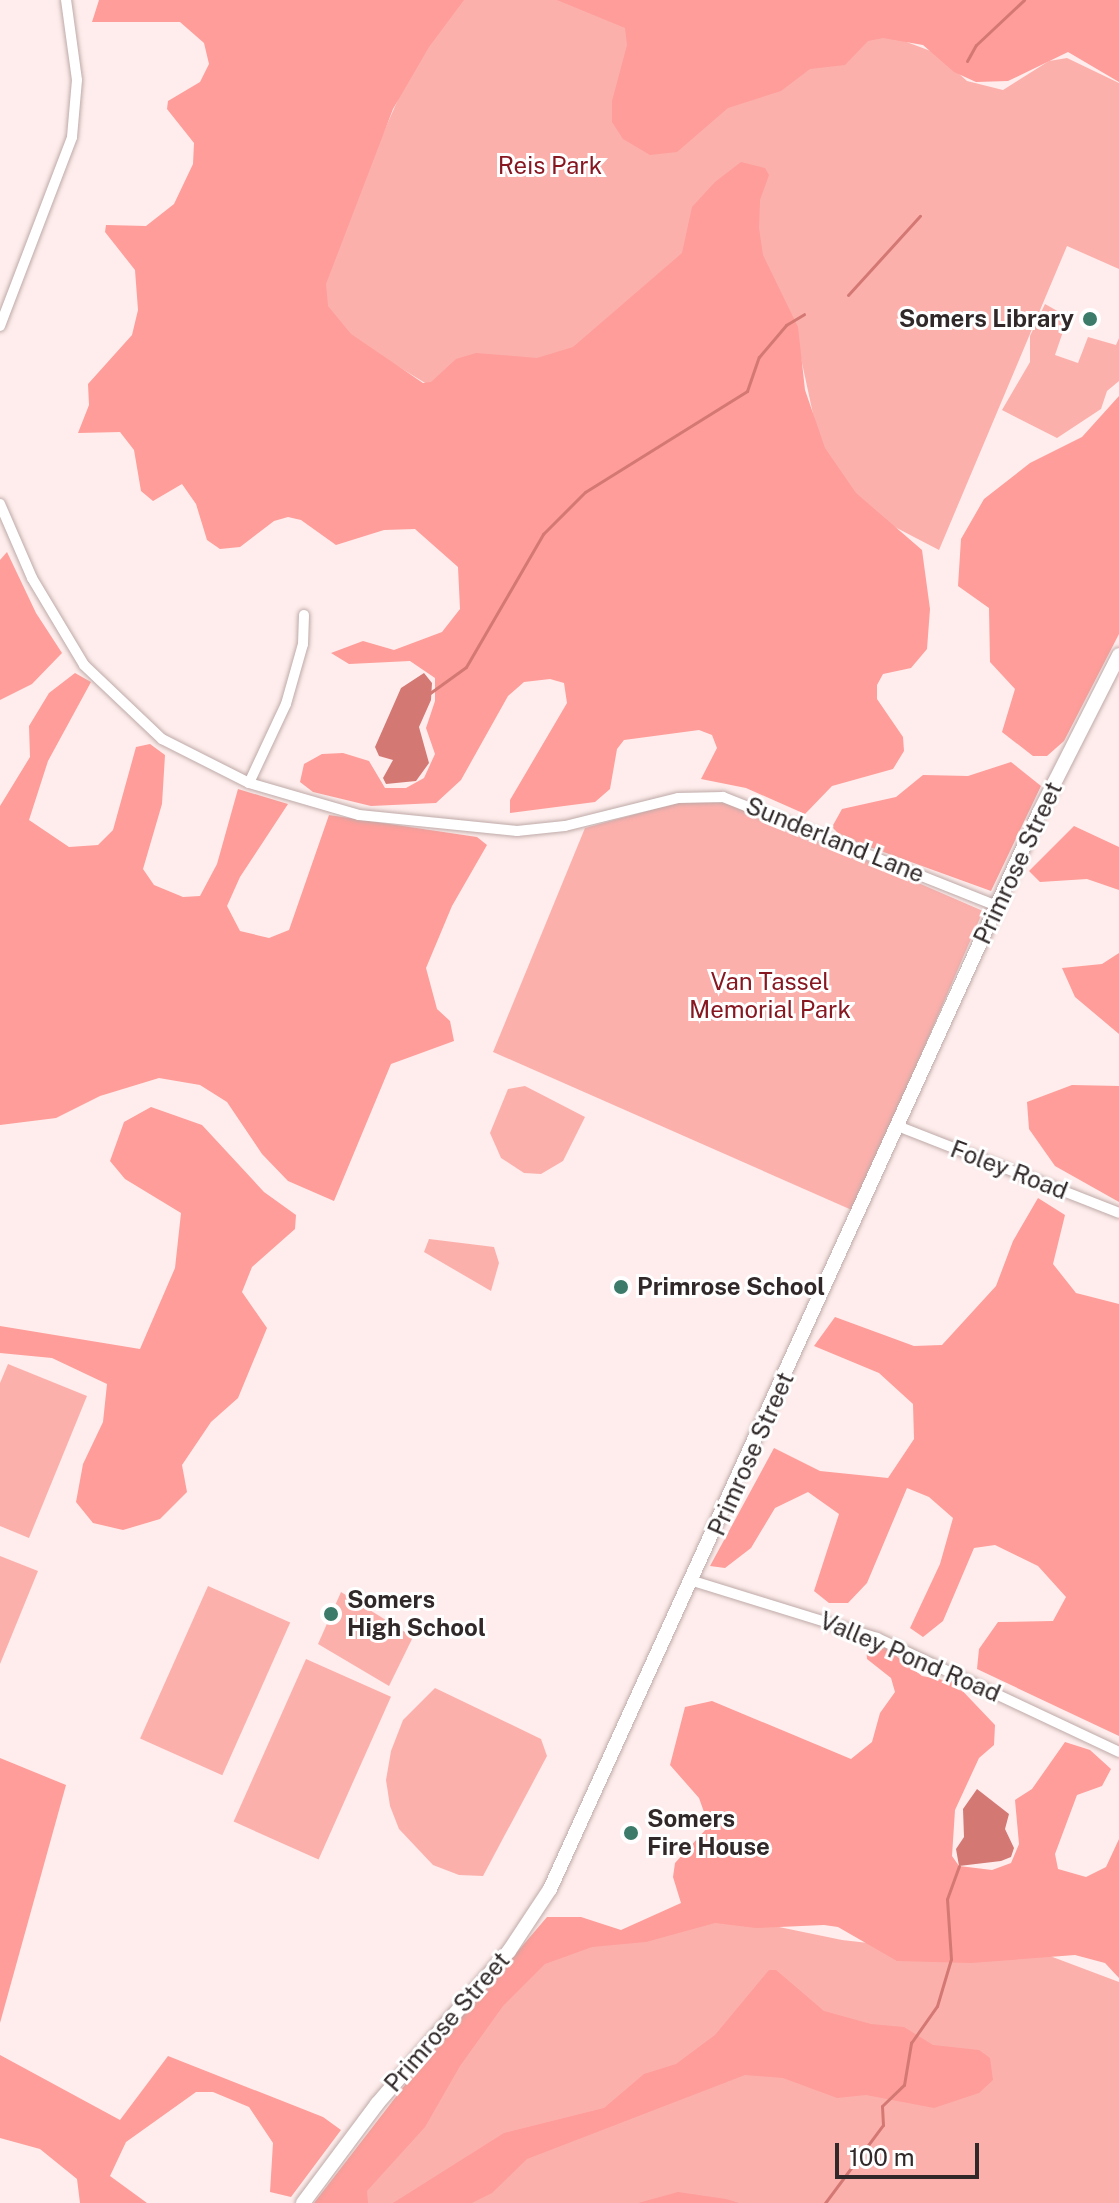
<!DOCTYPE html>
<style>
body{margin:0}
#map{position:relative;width:1119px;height:2203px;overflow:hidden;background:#feedec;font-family:"Public Sans",sans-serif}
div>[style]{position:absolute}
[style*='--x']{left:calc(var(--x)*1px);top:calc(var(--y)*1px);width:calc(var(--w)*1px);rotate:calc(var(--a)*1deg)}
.green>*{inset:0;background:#fcb0ac;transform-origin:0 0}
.forest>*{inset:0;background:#fe9d99}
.water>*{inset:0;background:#d47874}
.stream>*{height:3px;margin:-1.5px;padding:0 1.5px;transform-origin:1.5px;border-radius:1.5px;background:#d47874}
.roads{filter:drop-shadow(0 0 2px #beaaa8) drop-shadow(0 0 2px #beaaa8)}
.minor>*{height:10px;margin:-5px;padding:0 5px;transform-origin:5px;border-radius:5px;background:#fff}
.secondary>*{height:14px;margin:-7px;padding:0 7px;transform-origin:7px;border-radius:7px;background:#fff}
.dots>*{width:22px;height:22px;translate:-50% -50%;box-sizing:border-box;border:4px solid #fff;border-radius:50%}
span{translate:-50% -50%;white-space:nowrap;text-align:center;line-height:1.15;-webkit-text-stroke:6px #fff;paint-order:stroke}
.park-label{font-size:24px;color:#871721}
.poi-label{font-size:24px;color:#312929;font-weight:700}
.right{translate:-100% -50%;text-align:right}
.left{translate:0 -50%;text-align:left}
.street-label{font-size:24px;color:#312929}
.scale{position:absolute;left:835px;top:2143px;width:144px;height:36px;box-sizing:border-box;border:4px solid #312929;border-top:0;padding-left:10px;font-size:24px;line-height:28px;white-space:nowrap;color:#312929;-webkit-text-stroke:6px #fff;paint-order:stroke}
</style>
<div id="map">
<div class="green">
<i style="clip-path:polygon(442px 0,664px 0,880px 32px,936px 53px,967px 81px,1003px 90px,1049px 61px,1067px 58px,1119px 83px,1119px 269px,1067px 246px,939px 550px,866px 512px,821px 451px,794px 326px,578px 358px,440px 392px,305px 310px)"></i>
<i style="clip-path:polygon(1045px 304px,1068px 317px,1055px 355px,1078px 363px,1088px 337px,1116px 345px,1119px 338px,1119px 381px,1107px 391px,1101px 409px,1057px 438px,1002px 410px,1030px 362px,1030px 336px)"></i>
<i style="clip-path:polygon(684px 801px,724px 803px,759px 814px,983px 911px,854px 1211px,493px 1052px,585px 828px)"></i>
<i style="clip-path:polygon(525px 1086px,585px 1117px,563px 1161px,541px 1174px,524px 1173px,501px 1158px,490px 1133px,508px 1089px)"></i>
<i style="clip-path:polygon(429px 1239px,494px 1247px,499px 1263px,491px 1291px,424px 1252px)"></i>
<i style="clip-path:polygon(8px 1364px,87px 1396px,29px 1538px,0 1526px,0 1383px)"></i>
<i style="clip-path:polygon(0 1556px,38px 1571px,0 1664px)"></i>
<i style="left:208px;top:1586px;width:90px;height:167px;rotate:24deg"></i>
<i style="clip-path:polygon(341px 1592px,413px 1637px,389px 1686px,318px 1644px)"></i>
<i style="left:306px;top:1659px;width:93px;height:178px;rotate:24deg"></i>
<i style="clip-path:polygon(435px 1688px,541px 1739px,547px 1756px,483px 1876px,459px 1875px,433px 1865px,399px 1829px,390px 1806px,386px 1780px,391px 1751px,403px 1720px)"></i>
<i style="clip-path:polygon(721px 1915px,842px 1940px,982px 1956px,1026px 1947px,1119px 1982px,1119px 2203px,348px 2203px,370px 2144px,562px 1940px)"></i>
</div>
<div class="forest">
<i style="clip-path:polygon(99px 0,464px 0,429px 47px,393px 109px,326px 284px,328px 306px,351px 334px,423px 383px,431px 382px,456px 359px,476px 353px,537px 358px,573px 347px,682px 253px,692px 207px,715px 182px,741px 162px,765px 168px,769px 175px,760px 200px,759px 228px,763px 255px,798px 327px,805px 390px,825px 448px,856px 493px,922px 550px,930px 609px,927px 649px,911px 668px,883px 674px,877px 685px,877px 699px,903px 737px,904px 751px,893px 769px,832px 786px,805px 814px,746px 788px,701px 779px,717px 748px,712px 735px,699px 730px,624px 740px,617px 749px,610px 789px,595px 802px,510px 813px,510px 800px,567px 703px,564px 683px,550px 679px,524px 682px,508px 696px,461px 780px,436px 803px,371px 806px,313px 792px,300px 782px,304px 764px,322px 754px,343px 753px,369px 761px,385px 788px,406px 788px,424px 778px,435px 754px,426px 728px,435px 701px,435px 678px,410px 661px,349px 664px,331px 653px,363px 641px,394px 650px,442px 632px,460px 609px,458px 567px,415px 529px,384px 530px,336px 545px,301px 520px,288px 517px,274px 521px,240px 547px,220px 549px,207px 540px,196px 504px,182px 484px,153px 501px,141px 491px,134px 450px,120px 432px,78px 433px,89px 405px,88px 384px,132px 335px,138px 310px,135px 270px,105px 232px,106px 225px,146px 226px,174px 204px,193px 164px,194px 143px,167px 109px,168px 101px,200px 82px,209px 64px,204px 43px,180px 22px,92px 22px)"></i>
<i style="clip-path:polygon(557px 0,1119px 0,1119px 82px,1068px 52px,1008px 81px,976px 82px,954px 72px,923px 45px,883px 38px,868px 41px,845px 65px,810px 69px,781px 91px,728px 108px,677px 152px,650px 155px,623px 139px,612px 122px,612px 101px,627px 45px,625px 28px)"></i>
<i style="clip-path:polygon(1119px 396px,1119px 634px,1064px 741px,1047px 756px,1033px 756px,1002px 732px,1015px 689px,990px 662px,989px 608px,958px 586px,961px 539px,984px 499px,1030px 463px,1082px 437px)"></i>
<i style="clip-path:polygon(7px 552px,36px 613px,62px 653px,32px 684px,0 700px,0 560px)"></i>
<i style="clip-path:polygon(75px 673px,91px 682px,48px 761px,29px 820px,69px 847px,98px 845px,113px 830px,136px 747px,150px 744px,165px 755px,162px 804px,143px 869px,154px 885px,183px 897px,200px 896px,217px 864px,238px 789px,288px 804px,240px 877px,227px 906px,240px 931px,269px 938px,289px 930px,329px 815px,477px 837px,487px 845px,452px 906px,426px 968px,437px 1009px,450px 1021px,454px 1041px,391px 1064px,334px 1201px,288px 1181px,262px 1154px,227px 1102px,200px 1085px,159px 1078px,100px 1096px,56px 1118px,0 1125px,0 806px,30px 757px,29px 726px,49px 693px)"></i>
<i style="clip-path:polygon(1011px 762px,1041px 786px,991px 891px,842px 837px,832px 827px,842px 809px,896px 797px,923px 775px,968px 776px)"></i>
<i style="clip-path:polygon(1074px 826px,1119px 847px,1119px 890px,1087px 879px,1040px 882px,1029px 871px)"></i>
<i style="clip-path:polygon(1119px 953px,1119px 1034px,1075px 997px,1062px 968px,1102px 964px)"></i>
<i style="clip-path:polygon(1072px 1085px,1119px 1086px,1119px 1202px,1055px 1166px,1029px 1129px,1027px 1102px)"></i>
<i style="clip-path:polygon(151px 1107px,202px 1125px,264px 1192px,296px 1215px,295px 1229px,252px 1267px,242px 1292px,267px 1328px,238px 1398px,211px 1422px,182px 1465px,187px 1492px,160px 1519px,123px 1530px,93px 1523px,76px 1502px,83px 1464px,103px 1422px,107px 1384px,52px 1358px,0 1353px,0 1326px,140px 1349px,175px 1268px,181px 1213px,125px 1179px,110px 1161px,124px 1122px)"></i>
<i style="clip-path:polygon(1038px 1198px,1065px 1215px,1053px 1264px,1076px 1293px,1119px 1304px,1119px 1736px,977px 1669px,979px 1649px,998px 1622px,1053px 1621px,1066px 1597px,1038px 1566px,995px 1545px,974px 1548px,943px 1621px,923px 1637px,910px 1628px,940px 1564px,953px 1518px,929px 1497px,907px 1488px,867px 1583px,848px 1603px,829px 1603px,814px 1591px,839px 1514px,808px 1492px,775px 1508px,751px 1548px,725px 1568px,710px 1566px,774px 1448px,820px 1471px,888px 1478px,914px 1439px,913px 1404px,879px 1373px,814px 1346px,835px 1317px,914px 1346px,942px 1345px,996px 1286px,1013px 1241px)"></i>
<i style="clip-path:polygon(866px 1646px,886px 1648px,922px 1676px,954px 1682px,995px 1725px,994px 1745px,979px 1758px,955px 1810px,952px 1856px,959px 1866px,992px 1870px,1011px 1863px,1019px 1844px,1015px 1800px,1032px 1789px,1065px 1742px,1090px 1750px,1111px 1769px,1102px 1786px,1077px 1795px,1055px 1854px,1058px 1869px,1086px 1877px,1106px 1867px,1119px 1839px,1119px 1978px,1105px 1963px,1075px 1955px,971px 1963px,897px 1961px,838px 1927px,824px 1925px,756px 1928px,715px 1923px,646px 1942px,592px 1947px,545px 1964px,503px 2006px,460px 2066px,425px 2127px,367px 2191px,368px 2203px,314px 2203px,415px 2072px,547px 1917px,581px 1917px,621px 1930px,681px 1903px,673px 1877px,675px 1863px,709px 1826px,699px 1798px,670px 1765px,685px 1707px,712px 1701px,851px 1759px,872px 1742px,880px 1713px,895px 1692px,891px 1678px,867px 1659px)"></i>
<i style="clip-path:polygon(0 1758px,66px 1785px,0 2023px)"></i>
<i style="clip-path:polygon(769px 1970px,776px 1970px,824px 2011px,871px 2024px,904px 2027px,933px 2045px,979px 2050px,990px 2058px,993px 2080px,979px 2093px,934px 2108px,866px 2095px,837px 2098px,783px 2078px,745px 2075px,527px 2159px,492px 2193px,472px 2203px,393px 2203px,504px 2133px,604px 2108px,644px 2074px,676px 2064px,715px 2035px)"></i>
<i style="clip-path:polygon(0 2055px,120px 2120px,168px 2056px,323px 2117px,341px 2130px,291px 2197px,270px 2192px,273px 2143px,249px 2107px,213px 2092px,196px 2092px,126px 2142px,110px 2176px,147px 2203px,80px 2203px,77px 2179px,40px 2149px,0 2138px)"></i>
<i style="clip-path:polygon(678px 2192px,726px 2199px,739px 2203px,638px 2203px)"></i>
</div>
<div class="water">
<i style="clip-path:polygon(424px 673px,432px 683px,431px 700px,419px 727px,429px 763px,416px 781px,386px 784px,383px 778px,393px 760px,379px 756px,375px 747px,401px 688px)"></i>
<i style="clip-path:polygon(977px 1789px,1009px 1814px,1005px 1829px,1014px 1848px,1011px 1857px,1001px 1861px,959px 1866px,956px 1849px,964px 1837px,963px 1809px)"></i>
</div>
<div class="stream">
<i style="--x:967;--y:61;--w:18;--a:-61"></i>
<i style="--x:976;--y:45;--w:66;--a:-43.2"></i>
<i style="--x:848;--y:295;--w:107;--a:-47.7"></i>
<i style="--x:430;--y:693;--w:44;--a:-35.8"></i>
<i style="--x:466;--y:667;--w:154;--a:-59.9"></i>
<i style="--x:543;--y:534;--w:59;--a:-45"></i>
<i style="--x:585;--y:492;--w:191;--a:-31.9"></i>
<i style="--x:747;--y:391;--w:36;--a:-71"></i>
<i style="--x:759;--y:357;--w:42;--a:-49.8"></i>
<i style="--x:786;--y:325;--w:21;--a:-31"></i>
<i style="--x:825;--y:2203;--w:97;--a:-53.4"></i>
<i style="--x:883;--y:2125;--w:19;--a:-93"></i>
<i style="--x:882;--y:2106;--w:30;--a:-44"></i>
<i style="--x:904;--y:2085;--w:43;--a:-80.5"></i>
<i style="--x:911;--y:2043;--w:45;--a:-54.9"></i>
<i style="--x:937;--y:2006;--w:49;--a:-73.4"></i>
<i style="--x:951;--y:1959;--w:60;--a:-93.8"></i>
<i style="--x:947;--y:1899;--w:35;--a:-70"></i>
</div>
<div class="roads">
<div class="minor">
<i style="--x:0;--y:326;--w:202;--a:-69.1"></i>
<i style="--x:72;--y:137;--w:57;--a:-85"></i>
<i style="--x:77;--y:80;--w:81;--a:-97.8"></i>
<i style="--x:0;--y:504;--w:81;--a:66.6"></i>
<i style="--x:32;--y:578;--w:101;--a:59.1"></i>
<i style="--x:84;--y:665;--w:108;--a:43.5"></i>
<i style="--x:162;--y:739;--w:97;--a:26.8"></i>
<i style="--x:249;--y:783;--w:115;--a:16.2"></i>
<i style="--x:359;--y:815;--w:159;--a:5.8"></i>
<i style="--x:517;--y:831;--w:48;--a:-5.9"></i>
<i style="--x:565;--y:826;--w:116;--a:-13.9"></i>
<i style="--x:678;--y:798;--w:45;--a:-1.3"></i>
<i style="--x:723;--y:797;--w:295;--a:21.7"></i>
<i style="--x:249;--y:783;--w:87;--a:-64.9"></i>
<i style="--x:286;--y:704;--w:62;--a:-74.2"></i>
<i style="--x:303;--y:644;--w:29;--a:-88"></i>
<i style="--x:900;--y:1127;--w:235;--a:21.4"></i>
<i style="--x:693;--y:1581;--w:193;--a:17.2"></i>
<i style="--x:877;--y:1638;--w:268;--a:25.2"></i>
</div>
<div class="secondary">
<i style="--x:303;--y:2203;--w:124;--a:-53.2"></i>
<i style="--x:377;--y:2104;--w:202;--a:-49.2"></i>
<i style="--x:509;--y:1951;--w:74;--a:-56.5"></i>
<i style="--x:550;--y:1889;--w:1182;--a:-65.56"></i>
<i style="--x:1039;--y:813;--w:177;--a:-63.1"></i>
</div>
</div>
<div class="dots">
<i style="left:1090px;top:319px;background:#3c7b6a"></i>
<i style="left:621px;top:1287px;background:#3c7b6a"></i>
<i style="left:331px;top:1614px;background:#3c7b6a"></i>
<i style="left:631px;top:1833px;background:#3c7b6a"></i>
</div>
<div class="park-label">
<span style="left:550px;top:166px">Reis Park</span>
<span style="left:770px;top:996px">Van Tassel<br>Memorial Park</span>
</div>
<div class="poi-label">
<span class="right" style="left:1074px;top:319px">Somers Library</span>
<span class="left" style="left:637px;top:1287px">Primrose School</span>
<span class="left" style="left:347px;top:1614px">Somers<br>High School</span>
<span class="left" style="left:647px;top:1833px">Somers<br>Fire House</span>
</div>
<div class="street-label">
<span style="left:835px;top:840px;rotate:22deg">Sunderland Lane</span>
<span style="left:1018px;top:863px;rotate:-65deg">Primrose Street</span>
<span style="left:1009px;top:1170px;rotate:21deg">Foley Road</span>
<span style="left:751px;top:1454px;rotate:-66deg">Primrose Street</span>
<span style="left:910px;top:1657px;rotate:23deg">Valley Pond Road</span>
<span style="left:447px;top:2022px;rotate:-49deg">Primrose Street</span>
</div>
<div class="scale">100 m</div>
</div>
